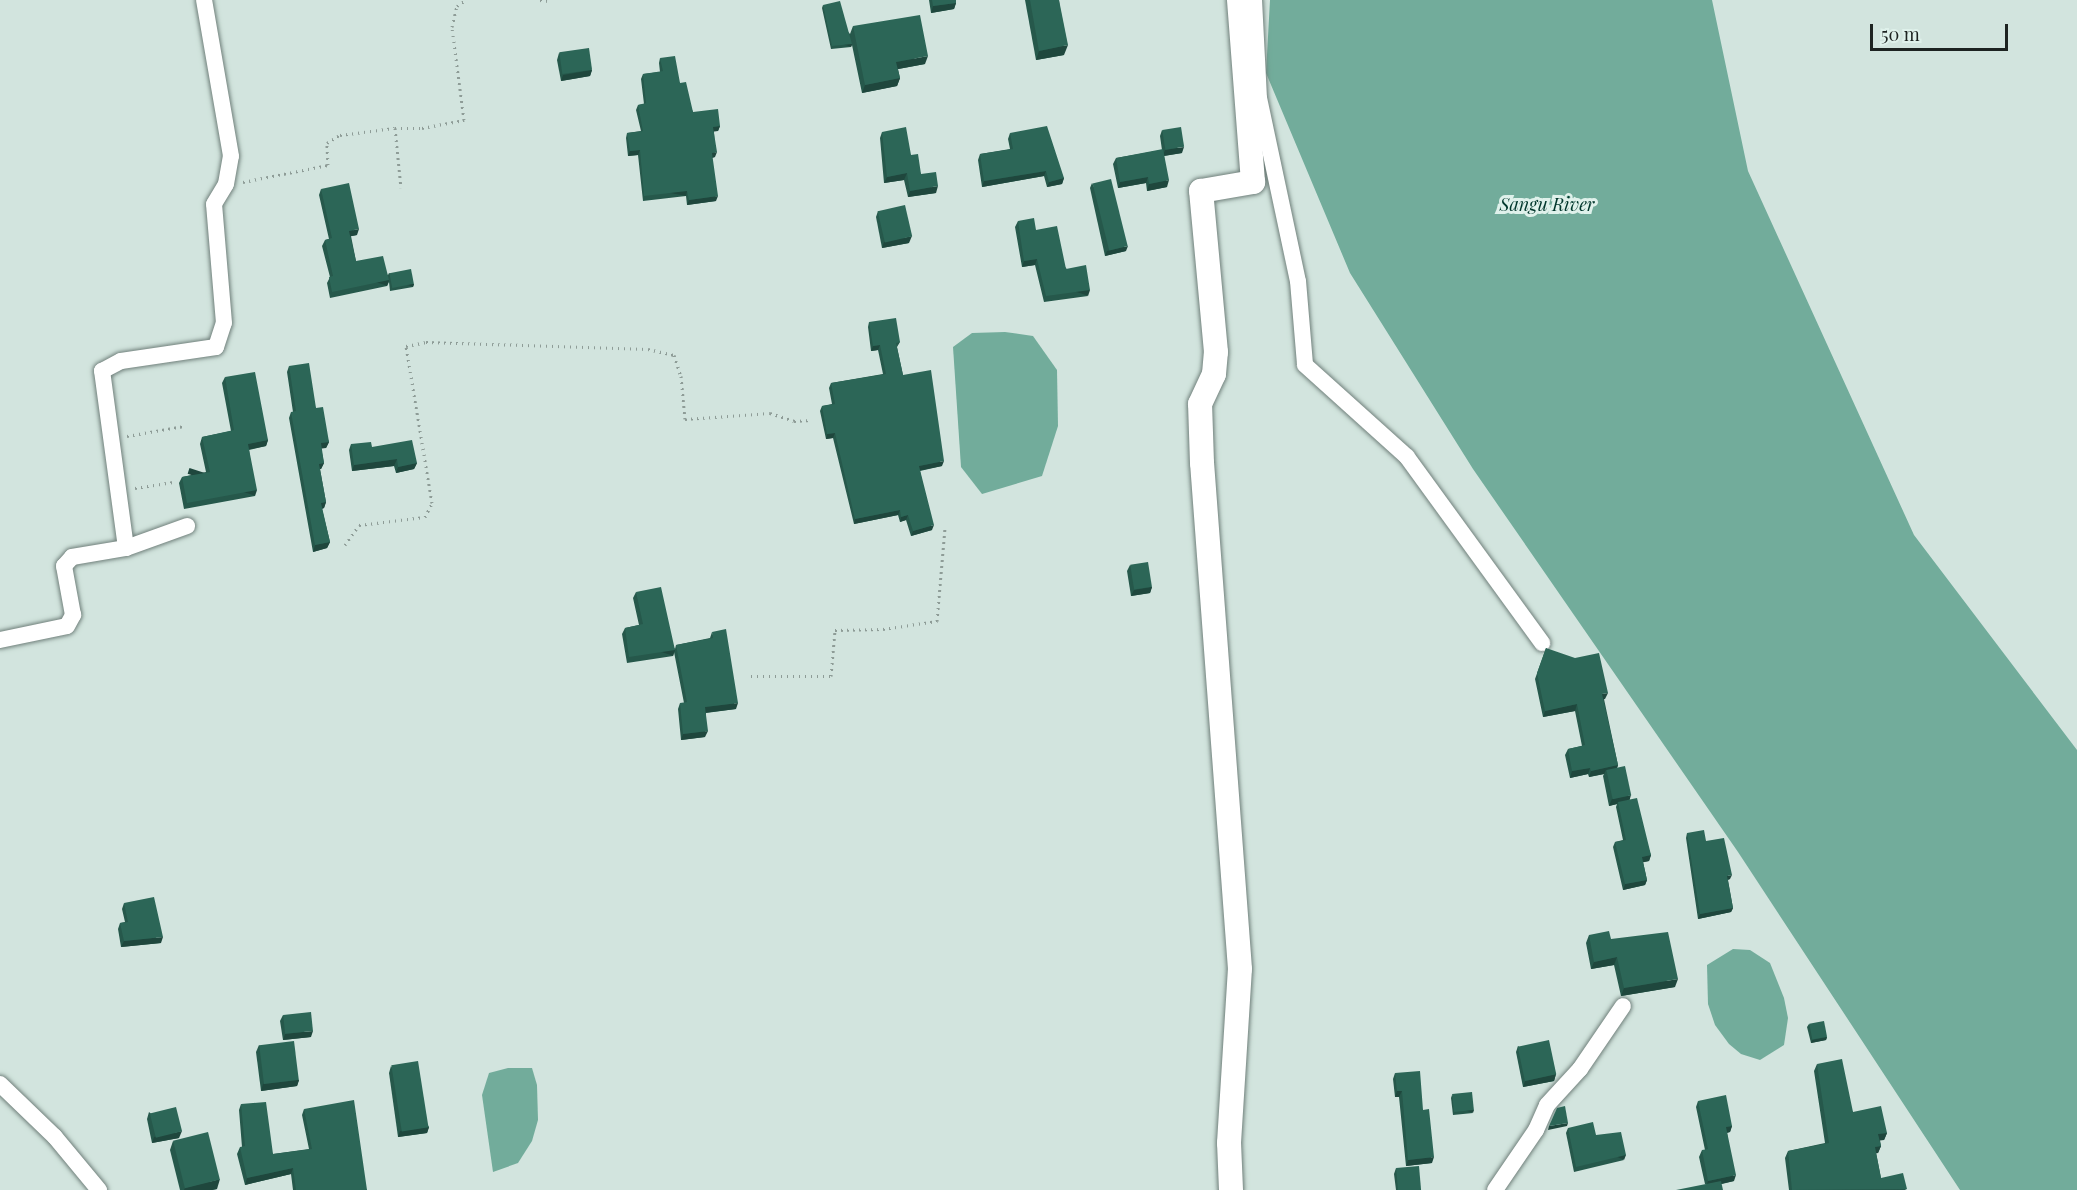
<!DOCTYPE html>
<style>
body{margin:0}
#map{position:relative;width:2077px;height:1190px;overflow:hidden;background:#d2e4de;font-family:"Playfair Display",serif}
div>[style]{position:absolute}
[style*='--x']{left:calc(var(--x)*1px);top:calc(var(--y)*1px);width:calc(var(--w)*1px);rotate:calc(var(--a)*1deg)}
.water>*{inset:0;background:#72ac9b}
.path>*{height:3px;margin-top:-1.5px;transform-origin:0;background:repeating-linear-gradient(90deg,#8e9c97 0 1.5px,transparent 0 6px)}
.roads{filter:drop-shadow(0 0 2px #70807b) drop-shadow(0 0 2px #70807b)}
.street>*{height:16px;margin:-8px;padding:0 8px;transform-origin:8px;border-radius:8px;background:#fff}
.secondary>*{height:24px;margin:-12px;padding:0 12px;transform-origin:12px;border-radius:12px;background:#fff}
.wall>*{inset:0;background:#26584b}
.shaded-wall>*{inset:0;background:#1f473d;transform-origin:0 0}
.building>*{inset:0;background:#2c6657;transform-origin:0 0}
span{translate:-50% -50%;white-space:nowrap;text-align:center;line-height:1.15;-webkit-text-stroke:6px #dff1eb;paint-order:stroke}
.water-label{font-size:18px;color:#00372c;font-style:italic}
.scale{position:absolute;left:1870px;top:24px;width:138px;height:27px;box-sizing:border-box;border:3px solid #1d2321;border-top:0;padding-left:8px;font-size:18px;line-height:21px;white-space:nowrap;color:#1d2321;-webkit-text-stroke:4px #dff1eb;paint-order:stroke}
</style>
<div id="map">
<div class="water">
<i style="clip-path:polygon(1270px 0,1712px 0,1748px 171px,1914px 535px,2077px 750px,2077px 1190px,1960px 1190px,1738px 852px,1473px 469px,1350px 273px,1266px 73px)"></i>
<i style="clip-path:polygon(1005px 332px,1033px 336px,1057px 370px,1058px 426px,1042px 476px,982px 494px,961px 467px,953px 347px,972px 333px)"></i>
<i style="clip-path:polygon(1733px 949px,1750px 950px,1770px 963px,1784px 998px,1788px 1018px,1784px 1045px,1760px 1060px,1741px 1054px,1729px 1044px,1715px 1025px,1708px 1004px,1707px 965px)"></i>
<i style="clip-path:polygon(508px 1068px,532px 1068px,537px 1085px,538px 1120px,532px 1141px,518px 1163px,493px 1172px,482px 1095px,489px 1073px)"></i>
</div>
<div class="path">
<i style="--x:540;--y:0;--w:7;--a:8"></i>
<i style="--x:395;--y:128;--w:27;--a:0"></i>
<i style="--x:422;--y:128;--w:43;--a:-10.8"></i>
<i style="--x:464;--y:120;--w:94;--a:-97.4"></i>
<i style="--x:452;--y:27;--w:22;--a:-77"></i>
<i style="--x:457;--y:6;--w:11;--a:-34"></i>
<i style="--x:243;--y:182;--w:87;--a:-11.3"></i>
<i style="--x:328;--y:165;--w:22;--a:-93"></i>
<i style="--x:327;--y:143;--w:15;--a:-32"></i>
<i style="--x:340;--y:135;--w:55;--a:-7.3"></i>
<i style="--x:395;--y:128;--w:60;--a:84.3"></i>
<i style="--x:127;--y:436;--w:58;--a:-10"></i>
<i style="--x:135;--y:488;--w:39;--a:-9"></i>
<i style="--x:345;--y:545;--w:24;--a:-55"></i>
<i style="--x:359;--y:525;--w:66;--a:-6.9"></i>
<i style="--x:425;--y:517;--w:16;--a:-63"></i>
<i style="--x:432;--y:503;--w:159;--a:-99.4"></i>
<i style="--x:406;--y:346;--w:20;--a:-11"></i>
<i style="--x:426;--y:342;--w:222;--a:1.8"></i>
<i style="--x:648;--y:349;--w:27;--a:13"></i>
<i style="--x:674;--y:355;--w:22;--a:72"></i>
<i style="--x:681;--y:376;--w:43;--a:84.7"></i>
<i style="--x:685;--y:419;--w:85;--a:-4"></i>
<i style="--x:770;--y:413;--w:25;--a:18"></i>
<i style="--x:794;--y:421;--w:17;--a:-3"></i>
<i style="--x:751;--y:676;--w:80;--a:0"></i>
<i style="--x:831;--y:676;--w:46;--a:-85"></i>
<i style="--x:835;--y:630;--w:48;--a:-1.2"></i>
<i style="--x:883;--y:629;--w:55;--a:-8.4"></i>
<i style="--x:937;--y:621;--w:93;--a:-85.1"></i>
</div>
<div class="roads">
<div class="street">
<i style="--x:1254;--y:0;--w:98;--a:87.1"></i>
<i style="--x:1259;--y:98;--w:187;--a:78"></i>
<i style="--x:1298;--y:281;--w:84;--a:85.2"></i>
<i style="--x:1305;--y:365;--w:137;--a:42"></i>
<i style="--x:1407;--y:457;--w:230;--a:54"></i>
<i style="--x:126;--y:548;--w:179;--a:-97.7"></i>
<i style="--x:102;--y:371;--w:21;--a:-28"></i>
<i style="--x:121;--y:361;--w:96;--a:-8.4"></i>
<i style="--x:216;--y:347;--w:25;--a:-72"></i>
<i style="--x:224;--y:323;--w:119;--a:-94.8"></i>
<i style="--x:214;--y:204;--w:23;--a:-59"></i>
<i style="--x:226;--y:184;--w:28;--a:-80"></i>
<i style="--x:231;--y:156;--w:158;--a:-99.8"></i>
<i style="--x:0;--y:640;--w:68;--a:-11.8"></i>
<i style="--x:67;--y:626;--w:13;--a:-61"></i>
<i style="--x:73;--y:615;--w:50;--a:-100.4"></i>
<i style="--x:64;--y:566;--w:12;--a:-48"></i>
<i style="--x:72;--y:557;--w:55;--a:-9.5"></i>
<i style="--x:126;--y:548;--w:65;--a:-19.8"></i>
<i style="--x:0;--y:1084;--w:76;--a:43.9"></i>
<i style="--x:55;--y:1137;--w:69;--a:50.3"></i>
<i style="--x:1495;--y:1190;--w:73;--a:-55.7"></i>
<i style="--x:1536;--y:1130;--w:27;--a:-66"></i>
<i style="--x:1547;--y:1105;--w:49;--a:-47.5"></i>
<i style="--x:1580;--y:1069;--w:76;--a:-55.7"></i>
</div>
<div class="secondary">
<i style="--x:1231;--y:1190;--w:47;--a:-92.4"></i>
<i style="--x:1229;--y:1143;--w:174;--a:-86.4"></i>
<i style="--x:1240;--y:969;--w:507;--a:-94.29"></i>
<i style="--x:1202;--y:463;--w:59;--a:-91.9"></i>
<i style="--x:1200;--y:404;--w:33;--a:-65"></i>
<i style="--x:1214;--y:374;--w:22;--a:-85"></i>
<i style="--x:1216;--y:352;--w:162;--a:-95.3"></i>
<i style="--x:1201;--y:191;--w:53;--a:-9.8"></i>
<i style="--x:1253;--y:182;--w:183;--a:-94.4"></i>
</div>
</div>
<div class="wall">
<i style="clip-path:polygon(929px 0,956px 0,956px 3px,954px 9px,931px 13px)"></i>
<i style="clip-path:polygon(1025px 0,1059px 0,1064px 55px,1036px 60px)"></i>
<i style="clip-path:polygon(823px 5px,850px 34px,853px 26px,925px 64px,898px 69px,900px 78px,897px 86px,862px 93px,852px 45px,851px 47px,831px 49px,822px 8px)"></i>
<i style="clip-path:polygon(559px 53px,592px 70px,590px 76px,561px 81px,557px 60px)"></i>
<i style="clip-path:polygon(660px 58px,680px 83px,693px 112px,720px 126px,718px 131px,714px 131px,715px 157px,712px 158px,716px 201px,687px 205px,686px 196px,643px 201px,638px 155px,628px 156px,626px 138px,627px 133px,641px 131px,636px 110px,638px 105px,644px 104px,641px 79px,643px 74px,660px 72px,659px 63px)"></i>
<i style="clip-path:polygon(1162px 130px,1182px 153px,1164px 156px,1167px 187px,1147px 191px,1146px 183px,1118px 188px,1113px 164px,1116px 158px,1162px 150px,1160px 136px)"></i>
<i style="clip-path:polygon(882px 132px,911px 155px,921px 174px,936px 193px,908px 197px,904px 180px,884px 183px,880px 138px)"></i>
<i style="clip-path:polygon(1010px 133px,1064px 178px,1062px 184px,1047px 187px,1044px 176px,982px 187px,978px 160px,980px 154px,1010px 149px,1008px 139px)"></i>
<i style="clip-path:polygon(1092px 183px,1126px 251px,1105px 256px,1090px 188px)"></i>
<i style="clip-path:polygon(321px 189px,357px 235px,351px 236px,356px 261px,388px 275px,389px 273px,414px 284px,413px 287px,390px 291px,389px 282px,387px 286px,330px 298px,327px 283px,330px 277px,322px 246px,325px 240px,329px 239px,319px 195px)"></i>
<i style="clip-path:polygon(878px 211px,909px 243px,882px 248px,876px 217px)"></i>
<i style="clip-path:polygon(1018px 221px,1036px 230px,1088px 296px,1044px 302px,1035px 265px,1022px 267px,1015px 227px)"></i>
<i style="clip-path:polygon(869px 322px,900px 342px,897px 347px,903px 375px,942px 466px,920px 471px,932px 530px,911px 536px,906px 520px,900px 522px,898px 515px,854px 524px,833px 438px,826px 439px,820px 411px,822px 406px,832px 404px,829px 388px,831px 383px,883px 374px,878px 350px,871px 351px,868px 327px)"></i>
<i style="clip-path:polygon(289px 366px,316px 408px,329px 442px,326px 448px,321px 448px,324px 463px,321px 469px,320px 469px,326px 502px,324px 508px,322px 509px,330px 542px,327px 548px,313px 552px,289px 418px,291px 412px,293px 412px,287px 372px)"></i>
<i style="clip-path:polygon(225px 377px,268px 440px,266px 446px,249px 450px,255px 496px,184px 509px,179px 483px,182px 477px,206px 472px,200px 444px,202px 437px,231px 431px,222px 383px)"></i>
<i style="clip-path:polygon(351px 444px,372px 447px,417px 463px,414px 469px,396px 473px,394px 466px,352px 471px,349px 450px)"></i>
<i style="clip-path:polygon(1130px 565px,1152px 587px,1150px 593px,1131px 596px,1127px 571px)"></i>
<i style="clip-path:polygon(636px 592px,675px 649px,676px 645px,710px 638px,712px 632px,736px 709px,706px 713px,705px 737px,681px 740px,678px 709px,680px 703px,684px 703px,674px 652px,673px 656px,627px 663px,622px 634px,625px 628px,639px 625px,633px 598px)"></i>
<i style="clip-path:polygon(1546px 648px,1605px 699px,1604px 699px,1618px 765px,1617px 768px,1651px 855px,1649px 861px,1643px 862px,1647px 880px,1645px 885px,1623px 890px,1613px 847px,1615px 842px,1623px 840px,1616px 807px,1617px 804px,1609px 806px,1603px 776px,1604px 774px,1589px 777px,1588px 774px,1570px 778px,1565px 755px,1568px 749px,1582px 746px,1575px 711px,1543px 717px,1535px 679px)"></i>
<i style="clip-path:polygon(1687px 833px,1706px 841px,1730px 879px,1728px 880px,1733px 908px,1731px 912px,1698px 919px,1686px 838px)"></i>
<i style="clip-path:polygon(124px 903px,161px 943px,121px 947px,118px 929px,120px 923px,125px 922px,122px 909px)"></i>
<i style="clip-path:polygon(1589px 935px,1611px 939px,1675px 987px,1621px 996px,1614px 965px,1591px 969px,1586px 943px)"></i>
<i style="clip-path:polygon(283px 1015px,311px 1037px,283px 1040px,280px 1021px)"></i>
<i style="clip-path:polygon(1809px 1024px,1827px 1037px,1826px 1040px,1811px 1043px,1807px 1027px)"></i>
<i style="clip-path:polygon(259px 1045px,299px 1080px,297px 1086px,261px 1091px,256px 1052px)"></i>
<i style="clip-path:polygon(1518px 1046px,1556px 1074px,1554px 1081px,1523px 1087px,1516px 1052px)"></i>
<i style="clip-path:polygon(1817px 1064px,1853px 1112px,1887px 1133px,1884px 1140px,1880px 1140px,1881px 1146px,1878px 1153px,1876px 1153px,1881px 1178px,1907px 1190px,1789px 1190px,1785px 1158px,1788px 1151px,1825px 1143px,1814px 1071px)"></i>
<i style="clip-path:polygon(391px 1066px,429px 1127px,427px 1133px,398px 1137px,389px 1073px)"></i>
<i style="clip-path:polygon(1395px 1073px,1423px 1110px,1432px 1163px,1406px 1166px,1399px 1097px,1395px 1097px,1393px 1079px)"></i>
<i style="clip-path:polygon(1452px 1095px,1473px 1113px,1453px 1115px,1451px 1098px)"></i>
<i style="clip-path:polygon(1698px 1101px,1732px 1126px,1730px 1132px,1727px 1133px,1734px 1181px,1722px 1184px,1705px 1184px,1699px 1157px,1702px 1150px,1705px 1150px,1696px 1107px)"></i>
<i style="clip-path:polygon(241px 1104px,273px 1154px,309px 1149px,302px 1115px,304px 1109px,367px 1190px,293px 1190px,291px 1174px,245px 1185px,237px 1154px,240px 1147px,242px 1147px,239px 1110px)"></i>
<i style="clip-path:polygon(149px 1112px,179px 1138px,152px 1143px,147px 1119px)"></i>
<i style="clip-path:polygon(1568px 1128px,1596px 1135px,1624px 1160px,1574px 1172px,1566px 1133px)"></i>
<i style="clip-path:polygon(173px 1141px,217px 1189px,212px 1190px,180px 1190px,170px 1150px)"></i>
<i style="clip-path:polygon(1396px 1168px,1421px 1190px,1396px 1190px,1394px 1174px)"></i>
</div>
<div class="shaded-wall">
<i style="clip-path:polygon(956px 3px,954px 9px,931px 13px,933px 6px)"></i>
<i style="left:852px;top:44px;width:3px;height:20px;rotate:108deg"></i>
<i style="clip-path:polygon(1068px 45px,1064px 55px,1036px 60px,1039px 51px)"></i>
<i style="clip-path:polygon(928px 56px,925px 64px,893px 70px,896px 62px)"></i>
<i style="clip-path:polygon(592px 70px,590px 76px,561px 81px,563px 75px)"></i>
<i style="clip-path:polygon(900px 78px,897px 86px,862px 93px,865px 85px)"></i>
<i style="clip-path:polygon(720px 126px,718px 131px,711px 132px,713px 127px)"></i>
<i style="clip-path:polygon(1184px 147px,1182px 153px,1163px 156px,1165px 150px)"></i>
<i style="clip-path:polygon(640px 150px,638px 155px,628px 156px,630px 151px)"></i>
<i style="clip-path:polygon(717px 152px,715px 157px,710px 158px,712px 153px)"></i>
<i style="clip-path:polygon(1046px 171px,1044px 176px,982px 187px,984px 181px)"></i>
<i style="clip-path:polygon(907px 173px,904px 180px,884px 183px,887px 177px)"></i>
<i style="clip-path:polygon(1148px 177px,1146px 183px,1118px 188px,1120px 182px)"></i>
<i style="clip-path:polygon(1064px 178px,1062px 184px,1047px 187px,1049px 182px)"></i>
<i style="clip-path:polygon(1169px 180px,1167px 187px,1147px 191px,1149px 184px)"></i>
<i style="clip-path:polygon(938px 186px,936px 193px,908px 197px,910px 191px)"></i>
<i style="left:687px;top:191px;width:5px;height:43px;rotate:101deg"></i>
<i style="clip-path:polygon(718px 196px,716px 201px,687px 205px,689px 200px)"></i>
<i style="clip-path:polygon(359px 229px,357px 235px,347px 237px,349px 231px)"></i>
<i style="clip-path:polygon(912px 236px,909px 243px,882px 248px,884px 242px)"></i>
<i style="clip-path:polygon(1128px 246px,1126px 251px,1105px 256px,1107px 251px)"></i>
<i style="clip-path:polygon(1037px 259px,1035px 265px,1022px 267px,1024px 261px)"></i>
<i style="left:389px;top:280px;width:6px;height:58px;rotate:108deg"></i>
<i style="left:414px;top:284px;width:3px;height:23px;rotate:108deg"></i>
<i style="left:1090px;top:290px;width:6px;height:44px;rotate:108deg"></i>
<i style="clip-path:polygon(880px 345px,878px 350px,871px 351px,873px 346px)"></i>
<i style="clip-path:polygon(835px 433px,833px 438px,826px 439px,827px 434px)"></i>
<i style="clip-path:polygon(268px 440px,266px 446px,246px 450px,248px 444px)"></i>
<i style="clip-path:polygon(329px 442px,326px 448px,318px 449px,321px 443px)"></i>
<i style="clip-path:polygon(397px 459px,394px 466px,352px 471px,354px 465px)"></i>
<i style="clip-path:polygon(944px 461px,942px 466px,917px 471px,919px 466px)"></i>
<i style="clip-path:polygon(324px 463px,321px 469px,316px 470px,319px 464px)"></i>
<i style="clip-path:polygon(417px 463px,414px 469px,396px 473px,398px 467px)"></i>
<i style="left:257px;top:490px;width:6px;height:71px;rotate:108deg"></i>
<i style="clip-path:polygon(326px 502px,324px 508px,319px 509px,321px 503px)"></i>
<i style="clip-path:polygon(900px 510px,898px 515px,854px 524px,855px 519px)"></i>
<i style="clip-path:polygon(908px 515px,906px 520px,900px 522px,901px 517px)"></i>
<i style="clip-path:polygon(934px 525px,932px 530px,911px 536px,913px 531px)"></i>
<i style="clip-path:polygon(330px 542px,327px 548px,313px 552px,315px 545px)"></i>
<i style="clip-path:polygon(1152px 587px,1150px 593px,1131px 596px,1134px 590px)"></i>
<i style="left:675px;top:650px;width:6px;height:47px;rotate:108deg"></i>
<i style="clip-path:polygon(1608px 693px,1605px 699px,1600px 700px,1602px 694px)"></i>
<i style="clip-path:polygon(738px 703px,736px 709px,703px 713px,705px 707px)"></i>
<i style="clip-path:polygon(1577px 704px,1575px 711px,1543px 717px,1545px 711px)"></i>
<i style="clip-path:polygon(708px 731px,705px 737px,681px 740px,683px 734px)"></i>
<i style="clip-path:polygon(1618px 765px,1616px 771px,1606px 770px,1604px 774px,1589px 777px,1591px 771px)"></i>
<i style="clip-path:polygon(1590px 768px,1588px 774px,1570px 778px,1572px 771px)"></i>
<i style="clip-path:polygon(1631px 795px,1629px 802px,1618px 802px,1617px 804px,1609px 806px,1612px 799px)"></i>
<i style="clip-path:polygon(1651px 855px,1649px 861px,1640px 863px,1642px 857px)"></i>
<i style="clip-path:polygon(1732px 875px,1730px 879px,1725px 880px,1727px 876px)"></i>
<i style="clip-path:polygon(1647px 880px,1645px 885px,1623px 890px,1625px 884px)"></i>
<i style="clip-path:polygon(1733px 908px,1731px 912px,1698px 919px,1700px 914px)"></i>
<i style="clip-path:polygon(163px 937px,161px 943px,121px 947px,124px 941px)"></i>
<i style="clip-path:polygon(1617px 957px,1614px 965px,1591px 969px,1594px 962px)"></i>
<i style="clip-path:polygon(1678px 979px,1675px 987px,1621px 996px,1624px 988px)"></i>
<i style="clip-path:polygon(313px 1031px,311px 1037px,283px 1040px,285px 1034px)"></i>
<i style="clip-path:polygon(1827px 1037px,1826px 1040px,1811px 1043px,1812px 1040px)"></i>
<i style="clip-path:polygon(1556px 1074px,1554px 1081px,1523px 1087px,1525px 1081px)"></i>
<i style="clip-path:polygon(299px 1080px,297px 1086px,261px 1091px,263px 1084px)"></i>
<i style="clip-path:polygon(1397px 1091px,1402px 1091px,1399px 1097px,1395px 1097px)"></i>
<i style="left:1474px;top:1110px;width:3px;height:20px;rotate:108deg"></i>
<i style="clip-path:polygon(1568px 1123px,1567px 1126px,1548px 1130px,1549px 1126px)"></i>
<i style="clip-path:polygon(1732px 1126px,1730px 1132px,1724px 1133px,1726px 1127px)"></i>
<i style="clip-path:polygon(429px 1127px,427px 1133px,398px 1137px,400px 1131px)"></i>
<i style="clip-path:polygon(182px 1131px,179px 1138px,152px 1143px,154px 1137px)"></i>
<i style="clip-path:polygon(1887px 1133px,1884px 1140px,1876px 1141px,1878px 1134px)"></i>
<i style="clip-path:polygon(1881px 1146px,1878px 1153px,1873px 1154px,1875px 1147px)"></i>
<i style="left:1626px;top:1155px;width:5px;height:51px;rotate:112deg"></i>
<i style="clip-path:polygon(1434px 1157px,1432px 1163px,1406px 1166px,1408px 1160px)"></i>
<i style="clip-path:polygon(293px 1168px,291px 1174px,245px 1185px,247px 1178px)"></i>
<i style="clip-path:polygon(1736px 1175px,1734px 1181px,1706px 1187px,1708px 1181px)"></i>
<i style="clip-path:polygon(220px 1179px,217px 1189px,212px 1190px,184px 1190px,185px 1188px)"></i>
</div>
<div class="building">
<i style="clip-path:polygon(932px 0,956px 0,956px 3px,933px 6px)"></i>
<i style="clip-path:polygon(1030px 0,1059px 0,1068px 45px,1039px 51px)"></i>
<i style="clip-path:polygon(840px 1px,852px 44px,832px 46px,823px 5px)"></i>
<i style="clip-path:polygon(920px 15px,928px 56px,896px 62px,900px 78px,865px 85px,853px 26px)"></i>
<i style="left:589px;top:48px;width:22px;height:30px;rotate:82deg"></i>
<i style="clip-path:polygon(675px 56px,680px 83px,686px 82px,693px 112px,718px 109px,720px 126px,713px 127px,717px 152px,712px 153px,718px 196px,689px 200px,687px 191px,644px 196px,640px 150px,630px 151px,627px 133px,643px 131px,638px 105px,646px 103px,643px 74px,663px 71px,660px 58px)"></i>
<i style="clip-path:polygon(1047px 126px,1064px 178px,1049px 182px,1046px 171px,984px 181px,980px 154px,1013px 149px,1010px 133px)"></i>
<i style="clip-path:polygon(906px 127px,911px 155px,918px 154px,921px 174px,936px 172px,938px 186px,910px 191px,907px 173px,887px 177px,882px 132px)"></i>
<i style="left:1181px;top:127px;width:20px;height:19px;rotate:81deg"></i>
<i style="clip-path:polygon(1163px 149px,1169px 180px,1149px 184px,1148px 177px,1120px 182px,1116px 158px)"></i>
<i style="left:1111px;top:179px;width:69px;height:19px;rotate:76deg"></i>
<i style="clip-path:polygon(349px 183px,359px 229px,349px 231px,356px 261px,383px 256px,389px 280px,332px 292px,329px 277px,333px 276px,325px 240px,332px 238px,321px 189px)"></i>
<i style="left:905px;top:205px;width:32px;height:28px;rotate:77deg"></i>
<i style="clip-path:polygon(1034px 218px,1036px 230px,1057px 226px,1066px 269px,1086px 265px,1090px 290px,1046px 296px,1037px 259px,1024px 261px,1018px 221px)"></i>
<i style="left:411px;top:269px;width:15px;height:22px;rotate:79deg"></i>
<i style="clip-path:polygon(896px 318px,900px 342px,896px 343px,903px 375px,931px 370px,944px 461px,919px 466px,934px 525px,913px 531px,908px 515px,901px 517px,900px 510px,855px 519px,835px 433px,827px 434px,822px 406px,835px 404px,831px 383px,886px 374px,880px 345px,873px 346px,869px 322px)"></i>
<i style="clip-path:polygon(309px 363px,316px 408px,323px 407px,329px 442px,321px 443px,324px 463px,319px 464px,326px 502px,321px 503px,330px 542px,315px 545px,291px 412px,296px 411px,289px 366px)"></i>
<i style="clip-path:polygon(255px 372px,268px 440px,248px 444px,257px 490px,187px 503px,182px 477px,210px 472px,202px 437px,234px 430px,225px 377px)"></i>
<i style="clip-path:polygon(412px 440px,417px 463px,398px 467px,397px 459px,354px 465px,351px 444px,371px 442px,372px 447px)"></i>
<i style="left:1148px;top:562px;width:25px;height:18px;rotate:81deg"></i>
<i style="clip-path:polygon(661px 587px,675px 650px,629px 657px,625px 628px,643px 624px,636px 592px)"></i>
<i style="clip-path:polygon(726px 629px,738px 703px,705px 707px,708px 731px,683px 734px,680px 703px,687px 702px,676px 645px,713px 638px,712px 632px)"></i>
<i style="clip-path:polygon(1546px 648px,1575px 658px,1599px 653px,1608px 693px,1602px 694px,1618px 765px,1591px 771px,1590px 768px,1572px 771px,1568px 749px,1585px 745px,1577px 704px,1545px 711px,1537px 673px)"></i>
<i style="left:1625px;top:766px;width:30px;height:19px;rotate:78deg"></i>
<i style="clip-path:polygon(1637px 798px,1651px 855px,1642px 857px,1647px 880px,1625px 884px,1615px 842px,1626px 840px,1618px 802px)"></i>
<i style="clip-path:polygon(1704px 830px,1706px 841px,1724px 838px,1732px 875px,1727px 876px,1733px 908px,1700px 914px,1687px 833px)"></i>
<i style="clip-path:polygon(154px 897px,163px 937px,124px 941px,120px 923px,128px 922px,124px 903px)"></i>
<i style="clip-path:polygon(1609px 931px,1611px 939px,1668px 932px,1678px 979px,1624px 988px,1617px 957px,1594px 962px,1589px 935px)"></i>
<i style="left:311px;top:1012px;width:19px;height:28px;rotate:84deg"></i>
<i style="left:1824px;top:1021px;width:16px;height:15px;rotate:79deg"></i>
<i style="left:1549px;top:1040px;width:35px;height:32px;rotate:78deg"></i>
<i style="left:294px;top:1041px;width:39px;height:35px;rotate:83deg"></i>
<i style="clip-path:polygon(1842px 1059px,1853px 1112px,1881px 1106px,1887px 1133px,1878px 1134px,1881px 1146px,1875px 1147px,1881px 1178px,1903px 1173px,1907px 1189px,1792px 1190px,1788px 1151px,1829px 1143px,1817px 1064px)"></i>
<i style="left:418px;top:1061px;width:67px;height:27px;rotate:81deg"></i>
<i style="clip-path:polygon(1420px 1071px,1423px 1110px,1429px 1109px,1434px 1157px,1408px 1160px,1402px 1091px,1397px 1091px,1395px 1073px)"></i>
<i style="left:1472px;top:1092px;width:18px;height:20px;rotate:84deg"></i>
<i style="clip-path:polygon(1726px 1095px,1732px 1126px,1726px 1127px,1736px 1175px,1708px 1181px,1702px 1150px,1708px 1149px,1698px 1101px)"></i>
<i style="clip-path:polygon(354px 1100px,367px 1190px,296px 1190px,293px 1168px,247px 1178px,240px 1147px,245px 1146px,241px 1104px,266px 1102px,273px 1154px,312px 1149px,304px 1109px)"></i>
<i style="clip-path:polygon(1565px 1106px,1568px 1123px,1549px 1126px,1557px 1108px)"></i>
<i style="left:176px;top:1107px;width:25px;height:27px;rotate:76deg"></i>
<i style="clip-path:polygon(1593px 1122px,1596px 1135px,1621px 1132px,1626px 1155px,1576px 1167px,1568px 1128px)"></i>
<i style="left:208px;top:1132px;width:49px;height:36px;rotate:76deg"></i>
<i style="left:1419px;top:1166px;width:24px;height:23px;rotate:85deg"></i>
<i style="clip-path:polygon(1721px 1181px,1723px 1190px,1676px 1190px)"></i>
</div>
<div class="water-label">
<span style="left:1547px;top:204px">Sangu River</span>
</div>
<div class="scale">50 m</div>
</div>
